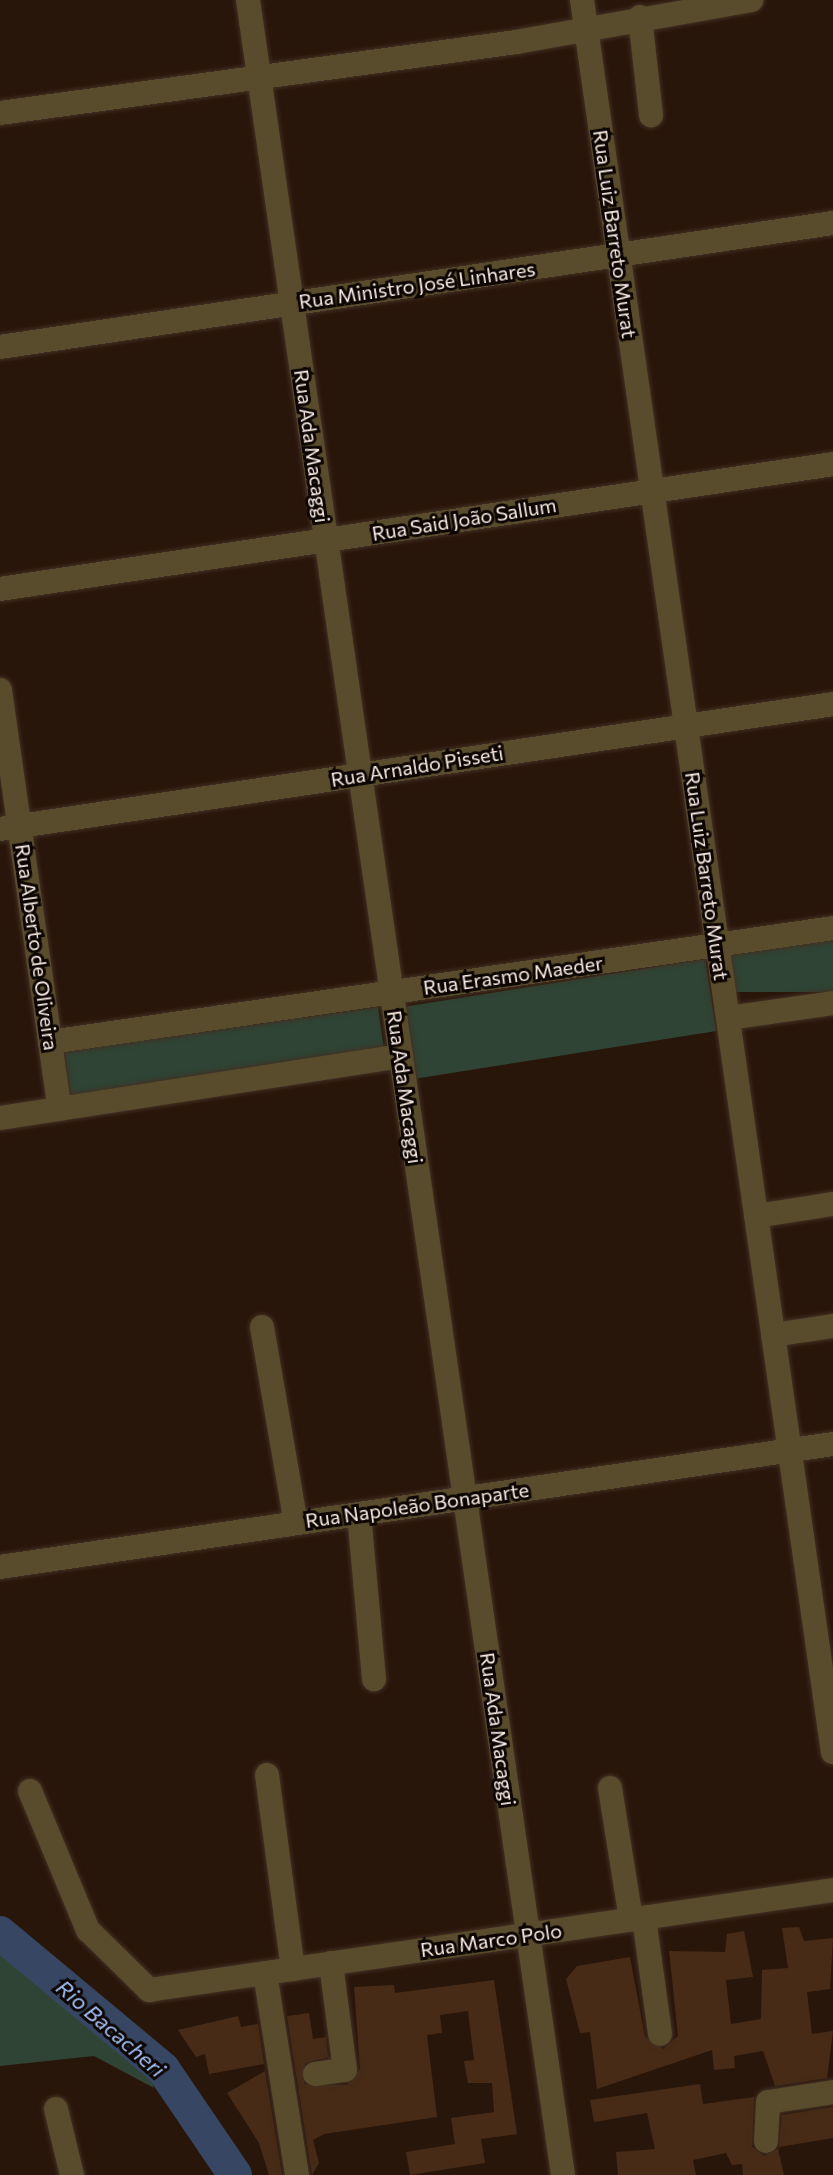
<!DOCTYPE html>
<meta charset="utf-8">
<style>
body{margin:0}
#map{position:relative;width:833px;height:2175px;overflow:hidden;background:#29160a;font-family:Commissioner,sans-serif}
div>[style]{position:absolute}
[style*='--x']{left:calc(var(--x)*1px);top:calc(var(--y)*1px);width:calc(var(--w)*1px);rotate:calc(var(--a)*1deg)}
.green>*{inset:0;background:#2f4434;transform-origin:0 0}
.river>*{height:34px;margin:-17px;padding:0 17px;transform-origin:17px;border-radius:17px;background:#374763}
.building>*{inset:0;background:#472b16}
.roads{filter:drop-shadow(0 0 2px #423024) drop-shadow(0 0 2px #423024)}
.minor>*{height:24px;margin:-12px;padding:0 12px;transform-origin:12px;border-radius:12px;background:#594c2c}
span{translate:-50% -50%;white-space:nowrap;text-align:center;line-height:1.15;-webkit-text-stroke:6px #0c0502;paint-order:stroke}
.street-label{font-size:20px;color:#fbece5}
.water-label{font-size:22px;color:#a3c1f7;font-style:italic}
</style>
<div id="map">
<div class="green">
<i style="left:833px;top:941px;width:51px;height:102px;rotate:90deg"></i>
<i style="left:705px;top:959px;width:73px;height:305px;rotate:81deg"></i>
<i style="left:378px;top:1007px;width:44px;height:317px;rotate:82deg"></i>
<i style="clip-path:polygon(0 1944px,147px 2063px,154px 2088px,94px 2056px,0 2066px)"></i>
</div>
<div class="river">
<i style="--x:0;--y:1933;--w:212;--a:39.8"></i>
<i style="--x:163;--y:2069;--w:128;--a:55.8"></i>
</div>
<div class="building">
<i style="clip-path:polygon(799px 1927px,804px 1941px,833px 1938px,830px 1989px,807px 1992px,812px 2034px,833px 2031px,827px 2078px,775px 2086px,763px 2051px,734px 2056px,735px 2068px,714px 2070px,712px 2050px,597px 2089px,590px 2032px,580px 2033px,566px 1979px,577px 1966px,630px 1957px,645px 2037px,663px 2049px,678px 2036px,669px 1951px,725px 1952px,727px 1934px,744px 1931px,753px 1977px,726px 1980px,731px 2024px,761px 2019px,762px 1970px,788px 1968px,782px 1928px)"></i>
<i style="clip-path:polygon(494px 1980px,517px 2134px,481px 2139px,485px 2163px,410px 2175px,406px 2152px,455px 2144px,451px 2118px,494px 2112px,492px 2083px,468px 2083px,464px 2061px,474px 2060px,468px 2011px,440px 2015px,442px 2033px,427px 2035px,437px 2117px,324px 2134px,313px 2140px,319px 2163px,312px 2175px,287px 2016px,309px 2013px,313px 2039px,326px 2037px,328px 2057px,305px 2063px,304px 2084px,347px 2085px,360px 2069px,354px 1987px,394px 1985px,395px 1993px)"></i>
<i style="clip-path:polygon(238px 2016px,241px 2027px,258px 2024px,264px 2064px,209px 2074px,205px 2054px,196px 2057px,178px 2030px)"></i>
<i style="clip-path:polygon(265px 2071px,282px 2175px,269px 2175px,259px 2143px,227px 2093px)"></i>
<i style="clip-path:polygon(700px 2084px,703px 2104px,754px 2097px,752px 2147px,764px 2156px,778px 2149px,784px 2175px,743px 2175px,742px 2164px,732px 2165px,726px 2153px,693px 2160px,696px 2175px,618px 2175px,616px 2152px,655px 2149px,647px 2113px,594px 2122px,590px 2100px)"></i>
<i style="clip-path:polygon(833px 2107px,833px 2138px,779px 2147px,782px 2115px)"></i>
</div>
<div class="roads">
<div class="minor">
<i style="--x:248;--y:0;--w:2198;--a:81.76"></i>
<i style="--x:582;--y:0;--w:1770;--a:81.85"></i>
<i style="--x:640;--y:17;--w:99;--a:83.6"></i>
<i style="--x:0;--y:113;--w:521;--a:-7.83"></i>
<i style="--x:516;--y:42;--w:239;--a:-10.1"></i>
<i style="--x:0;--y:347;--w:842;--a:-8.47"></i>
<i style="--x:0;--y:589;--w:842;--a:-8.53"></i>
<i style="--x:0;--y:690;--w:423;--a:81.9"></i>
<i style="--x:0;--y:829;--w:842;--a:-8.53"></i>
<i style="--x:728;--y:1018;--w:106;--a:-8.1"></i>
<i style="--x:50;--y:1042;--w:791;--a:-8.28"></i>
<i style="--x:0;--y:1118;--w:406;--a:-8.8"></i>
<i style="--x:756;--y:1216;--w:78;--a:-8.9"></i>
<i style="--x:262;--y:1327;--w:199;--a:80.2"></i>
<i style="--x:773;--y:1335;--w:61;--a:-8.5"></i>
<i style="--x:359;--y:1514;--w:166;--a:84.8"></i>
<i style="--x:0;--y:1567;--w:842;--a:-8.4"></i>
<i style="--x:267;--y:1775;--w:196;--a:82.4"></i>
<i style="--x:610;--y:1788;--w:133;--a:80.9"></i>
<i style="--x:30;--y:1791;--w:151;--a:67.4"></i>
<i style="--x:88;--y:1930;--w:86;--a:44.5"></i>
<i style="--x:149;--y:1990;--w:691;--a:-8.32"></i>
<i style="--x:644;--y:1918;--w:117;--a:82.1"></i>
<i style="--x:265;--y:1973;--w:205;--a:81"></i>
<i style="--x:315;--y:2074;--w:30;--a:-8"></i>
<i style="--x:345;--y:2070;--w:108;--a:-97.5"></i>
<i style="--x:56;--y:2109;--w:68;--a:76.4"></i>
<i style="--x:766;--y:2141;--w:39;--a:-87"></i>
<i style="--x:768;--y:2102;--w:66;--a:-8.7"></i>
</div>
</div>
<div class="street-label">
<span style="left:615px;top:234px;rotate:82deg">Rua Luiz Barreto Murat</span>
<span style="left:417px;top:285px;rotate:-8deg">Rua Ministro José Linhares</span>
<span style="left:312px;top:446px;rotate:82deg">Rua Ada Macaggi</span>
<span style="left:464px;top:519px;rotate:-9deg">Rua Said João Sallum</span>
<span style="left:417px;top:766px;rotate:-9deg">Rua Arnaldo Pisseti</span>
<span style="left:707px;top:876px;rotate:82deg">Rua Luiz Barreto Murat</span>
<span style="left:37px;top:947px;rotate:82deg">Rua Alberto de Oliveira</span>
<span style="left:513px;top:975px;rotate:-8deg">Rua Erasmo Maeder</span>
<span style="left:405px;top:1087px;rotate:82deg">Rua Ada Macaggi</span>
<span style="left:417px;top:1505px;rotate:-8deg">Rua Napoleão Bonaparte</span>
<span style="left:498px;top:1729px;rotate:82deg">Rua Ada Macaggi</span>
<span style="left:491px;top:1940px;rotate:-8deg">Rua Marco Polo</span>
</div>
<div class="water-label">
<span style="left:111px;top:2028px;rotate:41deg">Rio Bacacheri</span>
</div>
</div>
